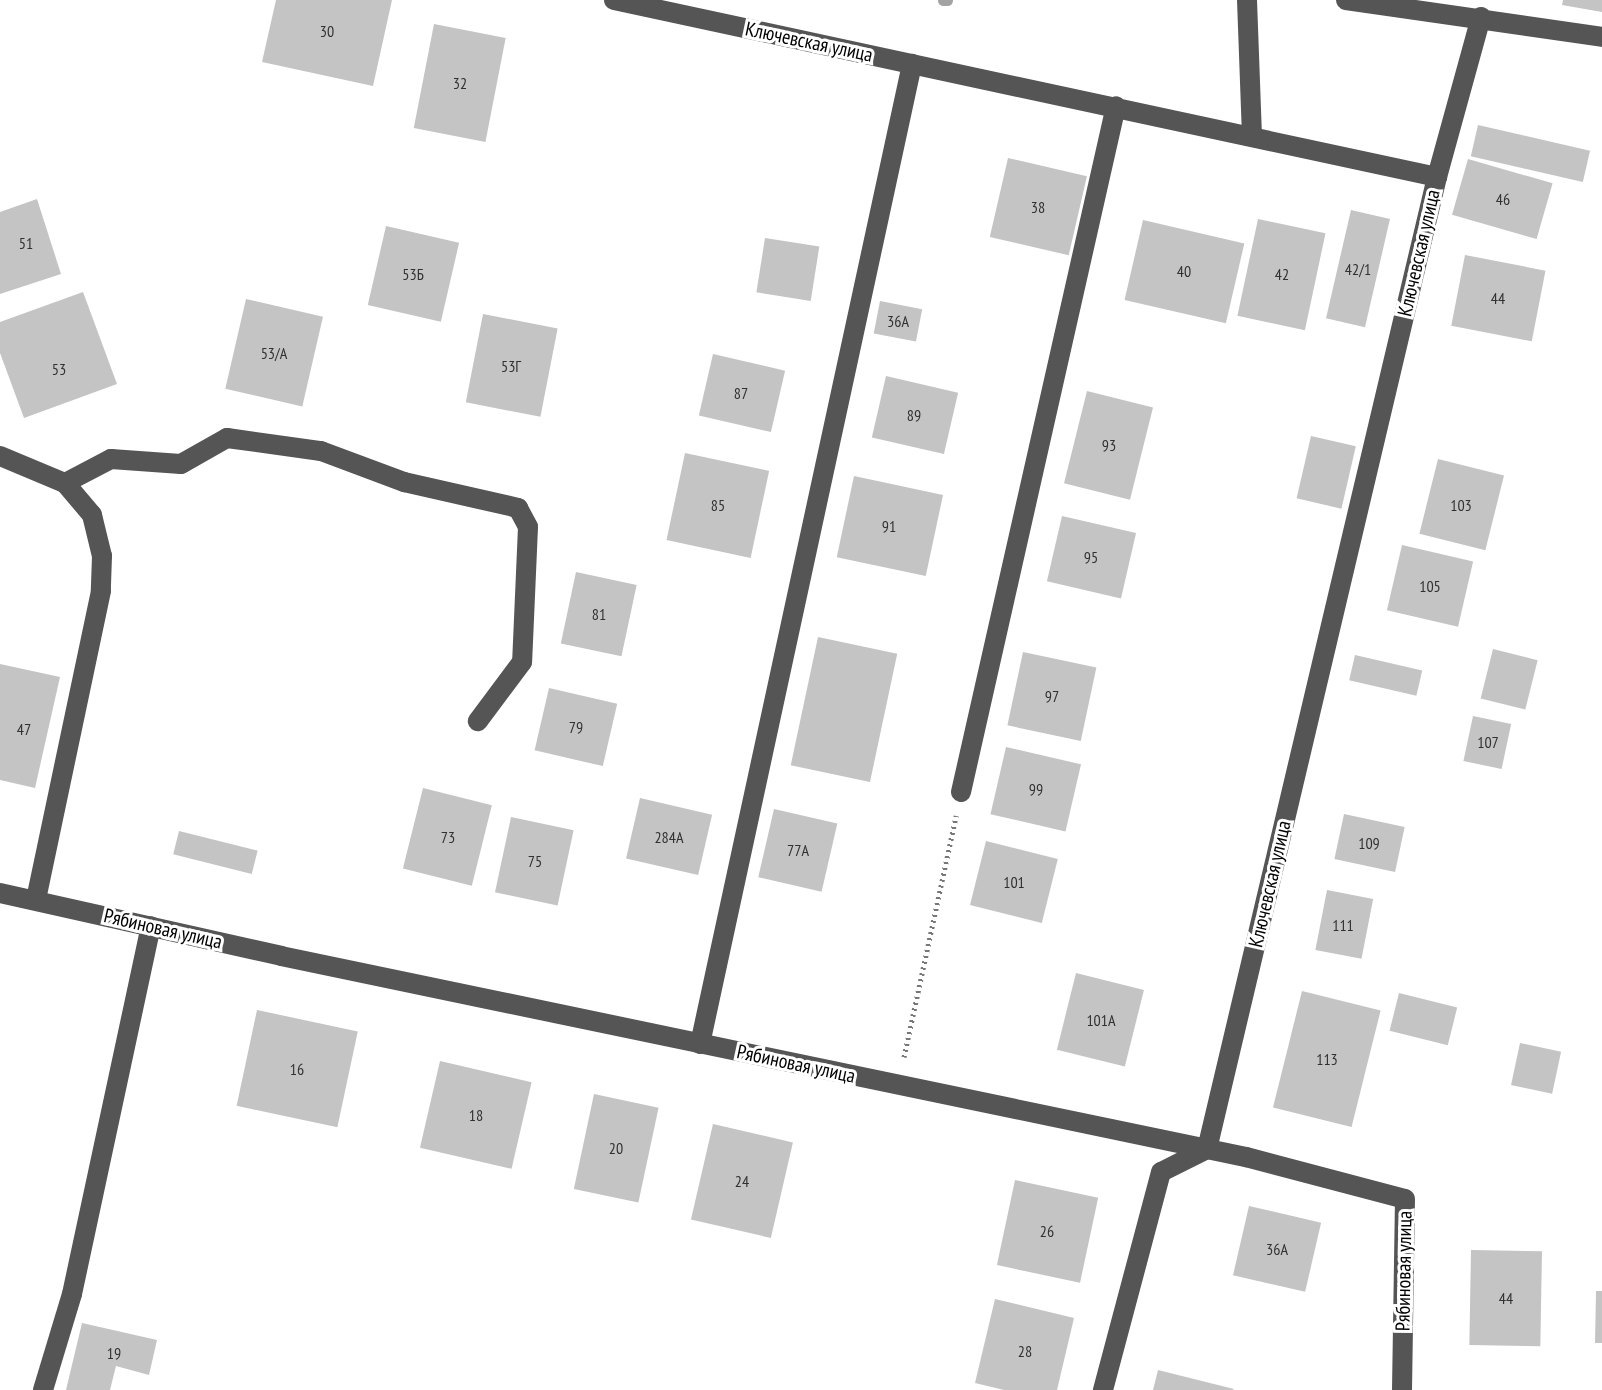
<!DOCTYPE html>
<meta charset="utf-8">
<style>
body{margin:0}
#map{position:relative;width:1602px;height:1390px;overflow:hidden;background:#fff;font-family:"PT Sans Narrow",sans-serif}
div>[style]{position:absolute}
[style*='--x']{left:calc(var(--x)*1px);top:calc(var(--y)*1px);width:calc(var(--w)*1px);rotate:calc(var(--a)*1deg)}
.stream>*{height:11px;margin:-5.5px;padding:0 5.5px;transform-origin:5.5px;border-radius:5.5px;background:#a3a3a3}
.building>*{inset:0;background:#c4c4c4;transform-origin:0 0}
.path>*{height:5px;margin-top:-2.5px;transform-origin:0;background:repeating-linear-gradient(90deg,#777 0 2px,transparent 0 6px)}
.minor>*{height:20px;margin:-10px;padding:0 10px;transform-origin:10px;border-radius:10px;background:#555}
span{translate:-50% -50%;white-space:nowrap;text-align:center;line-height:1.15;-webkit-text-stroke:6px #fff;paint-order:stroke}
.number-label{font-size:16px;color:#313131}
.number-label span{-webkit-text-stroke-width:0}
.street-label{font-size:20px;color:#000}
</style>
<div id="map">
<div class="stream">
<i style="--x:943;--y:0;--w:4;--a:0"></i>
</div>
<div class="building">
<i style="clip-path:polygon(276px 0,392px 0,373px 86px,262px 62px)"></i>
<i style="clip-path:polygon(1563px 0,1602px 0,1602px 12px,1562px 5px)"></i>
<i style="left:434px;top:24px;width:73px;height:106px;rotate:11deg"></i>
<i style="left:1478px;top:125px;width:115px;height:32px;rotate:13deg"></i>
<i style="left:1008px;top:158px;width:81px;height:81px;rotate:13deg"></i>
<i style="left:1468px;top:159px;width:88px;height:58px;rotate:16deg"></i>
<i style="clip-path:polygon(37px 199px,61px 274px,0 294px,0 212px)"></i>
<i style="left:1351px;top:210px;width:40px;height:111px;rotate:13deg"></i>
<i style="left:1258px;top:219px;width:69px;height:99px;rotate:12deg"></i>
<i style="left:1143px;top:220px;width:104px;height:82px;rotate:13deg"></i>
<i style="left:386px;top:226px;width:75px;height:81px;rotate:13deg"></i>
<i style="left:765px;top:238px;width:55px;height:55px;rotate:9deg"></i>
<i style="left:1465px;top:255px;width:82px;height:72px;rotate:11deg"></i>
<i style="clip-path:polygon(83px 292px,117px 384px,24px 418px,0 353px,0 322px)"></i>
<i style="left:246px;top:299px;width:79px;height:92px;rotate:13deg"></i>
<i style="left:880px;top:301px;width:43px;height:33px;rotate:11deg"></i>
<i style="left:483px;top:314px;width:76px;height:90px;rotate:11deg"></i>
<i style="left:713px;top:354px;width:74px;height:63px;rotate:13deg"></i>
<i style="left:886px;top:376px;width:74px;height:63px;rotate:13deg"></i>
<i style="left:1087px;top:391px;width:68px;height:95px;rotate:14deg"></i>
<i style="left:1311px;top:436px;width:46px;height:64px;rotate:13deg"></i>
<i style="left:685px;top:453px;width:86px;height:89px;rotate:12deg"></i>
<i style="left:1438px;top:459px;width:68px;height:77px;rotate:14deg"></i>
<i style="left:854px;top:476px;width:91px;height:83px;rotate:12deg"></i>
<i style="left:1062px;top:516px;width:76px;height:67px;rotate:13deg"></i>
<i style="left:1402px;top:545px;width:73px;height:67px;rotate:13deg"></i>
<i style="left:576px;top:572px;width:62px;height:73px;rotate:12deg"></i>
<i style="left:818px;top:637px;width:81px;height:131px;rotate:12deg"></i>
<i style="left:1493px;top:649px;width:46px;height:51px;rotate:14deg"></i>
<i style="left:1023px;top:652px;width:75px;height:75px;rotate:12deg"></i>
<i style="left:1355px;top:655px;width:69px;height:26px;rotate:13deg"></i>
<i style="clip-path:polygon(0 664px,60px 677px,35px 788px,0 780px)"></i>
<i style="left:549px;top:688px;width:70px;height:64px;rotate:13deg"></i>
<i style="left:1473px;top:716px;width:39px;height:46px;rotate:12deg"></i>
<i style="left:1006px;top:747px;width:77px;height:69px;rotate:13deg"></i>
<i style="left:423px;top:788px;width:71px;height:83px;rotate:14deg"></i>
<i style="left:640px;top:798px;width:74px;height:62px;rotate:13deg"></i>
<i style="left:774px;top:809px;width:65px;height:70px;rotate:13deg"></i>
<i style="left:1344px;top:814px;width:62px;height:46px;rotate:12deg"></i>
<i style="left:511px;top:817px;width:64px;height:77px;rotate:12deg"></i>
<i style="left:179px;top:831px;width:81px;height:24px;rotate:14deg"></i>
<i style="left:986px;top:841px;width:74px;height:66px;rotate:14deg"></i>
<i style="left:1327px;top:890px;width:47px;height:61px;rotate:11deg"></i>
<i style="left:1076px;top:973px;width:70px;height:79px;rotate:14deg"></i>
<i style="left:1302px;top:991px;width:81px;height:120px;rotate:14deg"></i>
<i style="left:1399px;top:993px;width:60px;height:39px;rotate:14deg"></i>
<i style="left:257px;top:1010px;width:103px;height:98px;rotate:12deg"></i>
<i style="left:1520px;top:1043px;width:42px;height:43px;rotate:12deg"></i>
<i style="left:440px;top:1061px;width:94px;height:89px;rotate:13deg"></i>
<i style="left:594px;top:1094px;width:66px;height:97px;rotate:12deg"></i>
<i style="left:713px;top:1124px;width:82px;height:98px;rotate:13deg"></i>
<i style="left:1015px;top:1180px;width:85px;height:87px;rotate:12deg"></i>
<i style="left:1249px;top:1206px;width:74px;height:71px;rotate:13deg"></i>
<i style="left:1471px;top:1250px;width:71px;height:95px;rotate:1deg"></i>
<i style="clip-path:polygon(1596px 1291px,1602px 1291px,1602px 1343px,1595px 1343px)"></i>
<i style="clip-path:polygon(995px 1299px,1074px 1318px,1057px 1390px,1004px 1390px,975px 1383px)"></i>
<i style="clip-path:polygon(82px 1323px,157px 1340px,149px 1375px,116px 1366px,110px 1390px,66px 1390px)"></i>
<i style="clip-path:polygon(1158px 1370px,1234px 1389px,1233px 1390px,1153px 1390px)"></i>
</div>
<div class="path">
<i style="--x:904;--y:1057;--w:247;--a:-77.8"></i>
</div>
<div class="minor">
<i style="--x:614;--y:0;--w:842;--a:12.14"></i>
<i style="--x:1437;--y:177;--w:999;--a:103.31"></i>
<i style="--x:1207;--y:1149;--w:51;--a:153.4"></i>
<i style="--x:1161;--y:1172;--w:226;--a:104.9"></i>
<i style="--x:1247;--y:0;--w:135;--a:87.9"></i>
<i style="--x:1346;--y:0;--w:259;--a:8.2"></i>
<i style="--x:1437;--y:177;--w:166;--a:-74.6"></i>
<i style="--x:0;--y:456;--w:70;--a:22.6"></i>
<i style="--x:65;--y:483;--w:42;--a:49.8"></i>
<i style="--x:92;--y:515;--w:42;--a:76.3"></i>
<i style="--x:102;--y:556;--w:35;--a:92"></i>
<i style="--x:101;--y:591;--w:316;--a:101.9"></i>
<i style="--x:65;--y:483;--w:52;--a:-27.6"></i>
<i style="--x:111;--y:459;--w:70;--a:4.1"></i>
<i style="--x:181;--y:464;--w:53;--a:-29.5"></i>
<i style="--x:227;--y:438;--w:95;--a:7.9"></i>
<i style="--x:321;--y:451;--w:89;--a:20.5"></i>
<i style="--x:404;--y:482;--w:117;--a:12.8"></i>
<i style="--x:518;--y:508;--w:21;--a:62"></i>
<i style="--x:528;--y:527;--w:135;--a:92.5"></i>
<i style="--x:522;--y:662;--w:74;--a:126.7"></i>
<i style="--x:961;--y:792;--w:703;--a:-77.27"></i>
<i style="--x:0;--y:893;--w:288;--a:12.6"></i>
<i style="--x:281;--y:956;--w:986;--a:11.77"></i>
<i style="--x:1246;--y:1157;--w:164;--a:14.8"></i>
<i style="--x:1405;--y:1199;--w:191;--a:90.9"></i>
<i style="--x:700;--y:1044;--w:1003;--a:-77.79"></i>
<i style="--x:43;--y:1390;--w:100;--a:-73.2"></i>
<i style="--x:72;--y:1294;--w:376;--a:-77.9"></i>
</div>
<div class="number-label">
<span style="left:327px;top:31px">30</span>
<span style="left:460px;top:83px">32</span>
<span style="left:1503px;top:199px">46</span>
<span style="left:1038px;top:207px">38</span>
<span style="left:26px;top:243px">51</span>
<span style="left:1358px;top:269px">42/1</span>
<span style="left:1184px;top:271px">40</span>
<span style="left:413px;top:274px">53Б</span>
<span style="left:1282px;top:274px">42</span>
<span style="left:1498px;top:298px">44</span>
<span style="left:898px;top:321px">36А</span>
<span style="left:274px;top:353px">53/А</span>
<span style="left:511px;top:366px">53Г</span>
<span style="left:59px;top:369px">53</span>
<span style="left:741px;top:393px">87</span>
<span style="left:914px;top:415px">89</span>
<span style="left:1109px;top:445px">93</span>
<span style="left:718px;top:505px">85</span>
<span style="left:1461px;top:505px">103</span>
<span style="left:889px;top:526px">91</span>
<span style="left:1091px;top:557px">95</span>
<span style="left:1430px;top:586px">105</span>
<span style="left:599px;top:614px">81</span>
<span style="left:1052px;top:696px">97</span>
<span style="left:576px;top:727px">79</span>
<span style="left:24px;top:729px">47</span>
<span style="left:1488px;top:742px">107</span>
<span style="left:1036px;top:789px">99</span>
<span style="left:448px;top:837px">73</span>
<span style="left:669px;top:837px">284А</span>
<span style="left:1369px;top:843px">109</span>
<span style="left:798px;top:850px">77А</span>
<span style="left:535px;top:861px">75</span>
<span style="left:1014px;top:882px">101</span>
<span style="left:1343px;top:925px">111</span>
<span style="left:1101px;top:1020px">101А</span>
<span style="left:1327px;top:1059px">113</span>
<span style="left:297px;top:1069px">16</span>
<span style="left:476px;top:1115px">18</span>
<span style="left:616px;top:1148px">20</span>
<span style="left:742px;top:1181px">24</span>
<span style="left:1047px;top:1231px">26</span>
<span style="left:1277px;top:1249px">36А</span>
<span style="left:1506px;top:1298px">44</span>
<span style="left:1025px;top:1351px">28</span>
<span style="left:114px;top:1353px">19</span>
</div>
<div class="street-label">
<span style="left:809px;top:42px;rotate:12deg">Ключевская улица</span>
<span style="left:1419px;top:253px;rotate:-77deg">Ключевская улица</span>
<span style="left:1270px;top:884px;rotate:-77deg">Ключевская улица</span>
<span style="left:163px;top:929px;rotate:13deg">Рябиновая улица</span>
<span style="left:796px;top:1064px;rotate:12deg">Рябиновая улица</span>
<span style="left:1404px;top:1271px;rotate:-89deg">Рябиновая улица</span>
</div>
</div>
